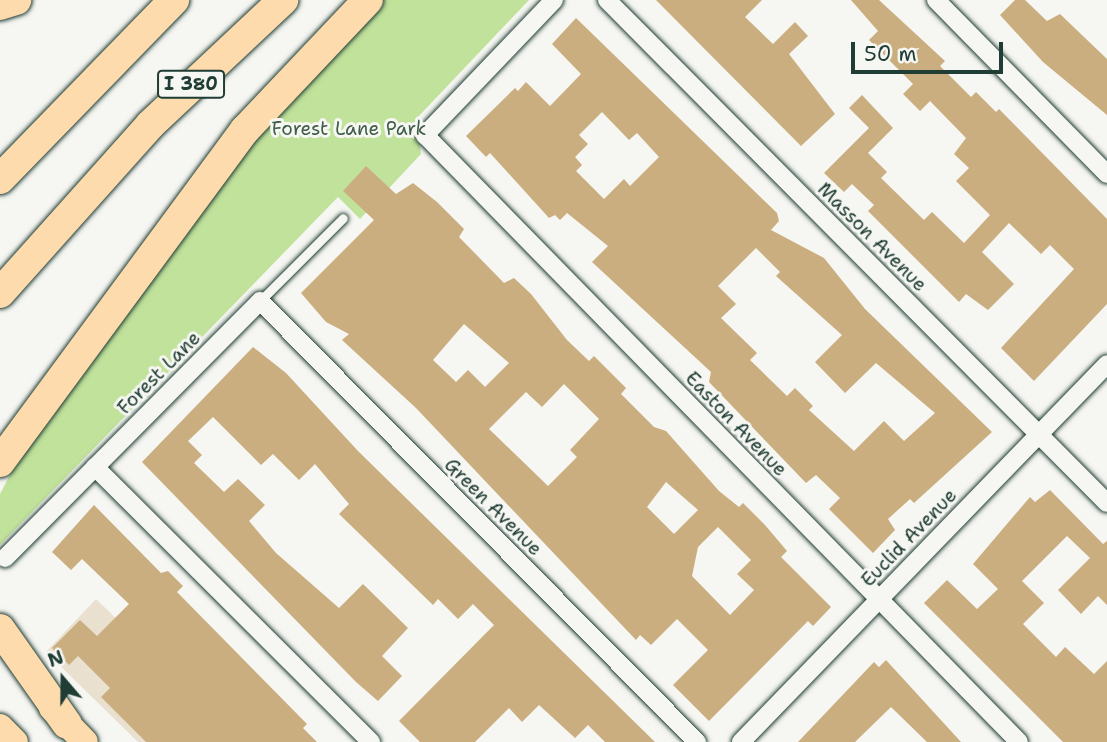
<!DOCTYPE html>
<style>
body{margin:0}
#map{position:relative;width:1107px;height:742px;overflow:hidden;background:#f6f6f2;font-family:"Shantell Sans",sans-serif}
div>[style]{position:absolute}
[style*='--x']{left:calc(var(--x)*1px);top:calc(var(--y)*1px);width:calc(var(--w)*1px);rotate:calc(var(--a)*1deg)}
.built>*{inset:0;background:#e9e0d0}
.green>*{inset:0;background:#c1e29b}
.building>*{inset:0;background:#caae7f}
.roads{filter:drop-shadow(0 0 2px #1f3d34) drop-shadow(0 0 2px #1f3d34)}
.service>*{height:9px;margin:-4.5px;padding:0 4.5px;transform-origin:4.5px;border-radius:4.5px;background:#f6f6f2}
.minor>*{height:18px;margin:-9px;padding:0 9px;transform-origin:9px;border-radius:9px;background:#f6f6f2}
.primary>*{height:26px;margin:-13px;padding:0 13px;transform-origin:13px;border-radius:13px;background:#fedbac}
.motorway>*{height:30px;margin:-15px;padding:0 15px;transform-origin:15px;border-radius:15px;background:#fedbac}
span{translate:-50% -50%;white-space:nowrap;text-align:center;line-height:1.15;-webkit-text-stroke:6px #f6f6f2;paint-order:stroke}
.shield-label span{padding:2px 5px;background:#f6f6f2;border:2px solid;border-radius:5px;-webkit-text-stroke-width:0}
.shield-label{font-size:18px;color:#1f3d34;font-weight:700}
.park-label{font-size:19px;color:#3f5e49}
.street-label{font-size:19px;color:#1f3d34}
.north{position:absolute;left:28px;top:644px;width:70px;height:70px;-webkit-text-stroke:5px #f6f6f2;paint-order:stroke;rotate:340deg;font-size:19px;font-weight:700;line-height:28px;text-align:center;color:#1f3d34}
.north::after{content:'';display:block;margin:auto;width:24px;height:32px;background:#1f3d34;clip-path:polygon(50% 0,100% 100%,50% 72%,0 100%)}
.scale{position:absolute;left:851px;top:42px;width:152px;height:32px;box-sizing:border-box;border:4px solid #1f3d34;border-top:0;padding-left:9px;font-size:21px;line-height:24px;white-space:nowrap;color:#1f3d34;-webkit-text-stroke:5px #f6f6f2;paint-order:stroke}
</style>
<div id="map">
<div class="built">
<i style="clip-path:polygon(96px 599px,244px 742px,138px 742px,46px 652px)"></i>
</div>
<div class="green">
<i style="clip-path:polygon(382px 0,529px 0,417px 118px,421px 154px,360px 219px,338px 197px,0 545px,0 494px,14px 467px,242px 147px)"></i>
</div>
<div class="building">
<i style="clip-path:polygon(656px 0,762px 0,745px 17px,773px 44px,795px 22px,808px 36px,789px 54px,835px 114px,801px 146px)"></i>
<i style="clip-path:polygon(851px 0,879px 0,945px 61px,940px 66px,971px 97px,976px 92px,996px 112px,999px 109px,1107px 219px,1107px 304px,1034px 381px,1001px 348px,1074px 269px,1050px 245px,1041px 254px,1009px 223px,982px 252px,1014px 284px,988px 310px,966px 294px,959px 302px,868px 211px,874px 205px,852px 184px,844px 192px,824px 173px,869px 128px,849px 108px,862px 95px,893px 128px,868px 153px,887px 172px,881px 178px,924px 220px,932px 212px,964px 243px,990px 215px,956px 181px,969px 168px,954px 154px,966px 138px,930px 101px,920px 111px,903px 94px,913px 84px,869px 40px,878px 31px)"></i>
<i style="clip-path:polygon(1015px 0,1025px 0,1047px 21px,1060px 14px,1107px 59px,1107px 115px,1043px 62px,1000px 15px)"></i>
<i style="clip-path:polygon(evenodd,576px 18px,777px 213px,779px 221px,771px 230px,824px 258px,865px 309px,992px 432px,914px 503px,910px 499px,888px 519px,895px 530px,873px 553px,829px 509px,840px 498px,816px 475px,806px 483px,709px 382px,711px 372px,592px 262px,608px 246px,567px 213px,560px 220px,555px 215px,549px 218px,490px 153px,486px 157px,466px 136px,515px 88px,518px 91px,526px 82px,550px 106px,581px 74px,552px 44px,576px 18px,602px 112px,629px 140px,637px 133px,659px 157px,630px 186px,624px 179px,604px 199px,576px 171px,582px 165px,575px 157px,588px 144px,579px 135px,602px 112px,576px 18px,756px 248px,780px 272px,776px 276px,842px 335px,815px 362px,845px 393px,876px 363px,935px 413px,904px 441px,884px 421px,854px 451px,809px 410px,813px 406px,795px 388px,787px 396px,750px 360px,757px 353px,721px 318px,736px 304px,718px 286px,756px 248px)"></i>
<i style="clip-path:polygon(evenodd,366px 166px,396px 194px,413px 183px,437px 202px,464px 229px,459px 237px,504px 283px,514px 278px,531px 294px,567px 340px,589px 361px,594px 356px,626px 388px,621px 394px,654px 427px,666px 431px,719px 491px,739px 507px,743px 503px,765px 525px,787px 551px,781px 557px,831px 607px,813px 626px,808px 621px,709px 721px,673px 685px,708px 650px,677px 619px,651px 645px,640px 635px,636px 640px,416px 408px,342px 340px,349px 334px,326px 322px,301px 293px,374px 220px,343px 191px,366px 166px,464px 324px,509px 363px,485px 387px,468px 370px,456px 382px,433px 360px,464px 324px,366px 166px,564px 384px,599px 419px,570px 450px,577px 457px,548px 486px,489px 429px,526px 392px,542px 407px,564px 384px,366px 166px,666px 482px,698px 510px,674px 534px,647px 507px,666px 482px,366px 166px,718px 527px,751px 560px,737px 574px,754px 590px,730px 615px,692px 576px,698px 547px,718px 527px)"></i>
<i style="clip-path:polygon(253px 347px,286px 373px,358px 451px,655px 742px,605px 742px,588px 725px,575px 738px,539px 705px,522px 722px,509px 708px,475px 742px,420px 742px,399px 721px,494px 625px,473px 604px,458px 619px,438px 599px,433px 605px,339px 514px,349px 504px,315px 464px,299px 480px,273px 454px,261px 465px,213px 417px,188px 441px,202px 455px,194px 463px,224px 492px,238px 479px,265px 505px,249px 521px,276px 553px,339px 608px,363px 584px,408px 628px,382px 656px,402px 676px,378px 701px,356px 682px,142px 462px)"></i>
<i style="clip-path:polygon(1050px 490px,1103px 544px,1107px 541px,1107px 605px,1098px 596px,1081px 614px,1058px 590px,1090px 558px,1067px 536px,1022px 581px,1044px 603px,1023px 624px,1056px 657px,1065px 647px,1094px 674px,1107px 661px,1107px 742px,1063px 742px,924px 603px,947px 580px,977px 609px,998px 589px,973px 564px,1030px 497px,1035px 502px)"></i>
<i style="clip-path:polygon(94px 505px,161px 573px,168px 571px,183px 586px,177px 592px,307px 724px,303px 728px,317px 742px,146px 742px,101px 697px,110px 688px,78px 656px,69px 665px,52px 648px,80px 620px,97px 636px,129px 604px,82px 559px,71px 570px,52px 552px)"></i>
<i style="clip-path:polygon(886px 660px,961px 742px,927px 742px,891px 707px,855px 742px,798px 742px,874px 662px,879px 667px)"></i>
</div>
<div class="roads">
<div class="service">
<i style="--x:260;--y:301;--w:117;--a:-45"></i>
</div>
<div class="minor">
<i style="--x:554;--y:0;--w:187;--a:133.7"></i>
<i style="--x:425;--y:135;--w:849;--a:45.62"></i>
<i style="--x:607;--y:0;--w:709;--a:45.17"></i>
<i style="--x:936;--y:0;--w:244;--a:45.5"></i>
<i style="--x:95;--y:467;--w:390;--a:44.9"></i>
<i style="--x:5;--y:558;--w:362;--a:-45.2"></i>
<i style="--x:260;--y:301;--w:621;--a:45.26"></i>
<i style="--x:741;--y:742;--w:526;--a:-45.92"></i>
</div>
<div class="primary">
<i style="--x:52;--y:708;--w:47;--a:45.9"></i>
<i style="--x:0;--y:727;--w:21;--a:45"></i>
</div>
<div class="motorway">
<i style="--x:0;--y:5;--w:17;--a:-17"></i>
<i style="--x:0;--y:179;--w:250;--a:-45.8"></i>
<i style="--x:0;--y:293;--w:225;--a:-48.2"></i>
<i style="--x:150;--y:125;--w:183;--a:-43.2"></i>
<i style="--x:0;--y:462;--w:413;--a:-53.6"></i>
<i style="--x:245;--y:130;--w:179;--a:-46.6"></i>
<i style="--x:0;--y:629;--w:116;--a:54.8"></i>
</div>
</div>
<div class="shield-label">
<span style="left:191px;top:84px">I 380</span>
</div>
<div class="park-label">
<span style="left:349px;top:129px">Forest Lane Park</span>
</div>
<div class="street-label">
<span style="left:872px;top:237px;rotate:45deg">Masson Avenue</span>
<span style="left:159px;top:373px;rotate:-45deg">Forest Lane</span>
<span style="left:736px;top:424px;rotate:46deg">Easton Avenue</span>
<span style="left:493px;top:507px;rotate:45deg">Green Avenue</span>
<span style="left:909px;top:538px;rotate:-46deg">Euclid Avenue</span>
</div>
<div class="north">N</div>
<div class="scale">50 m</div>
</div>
